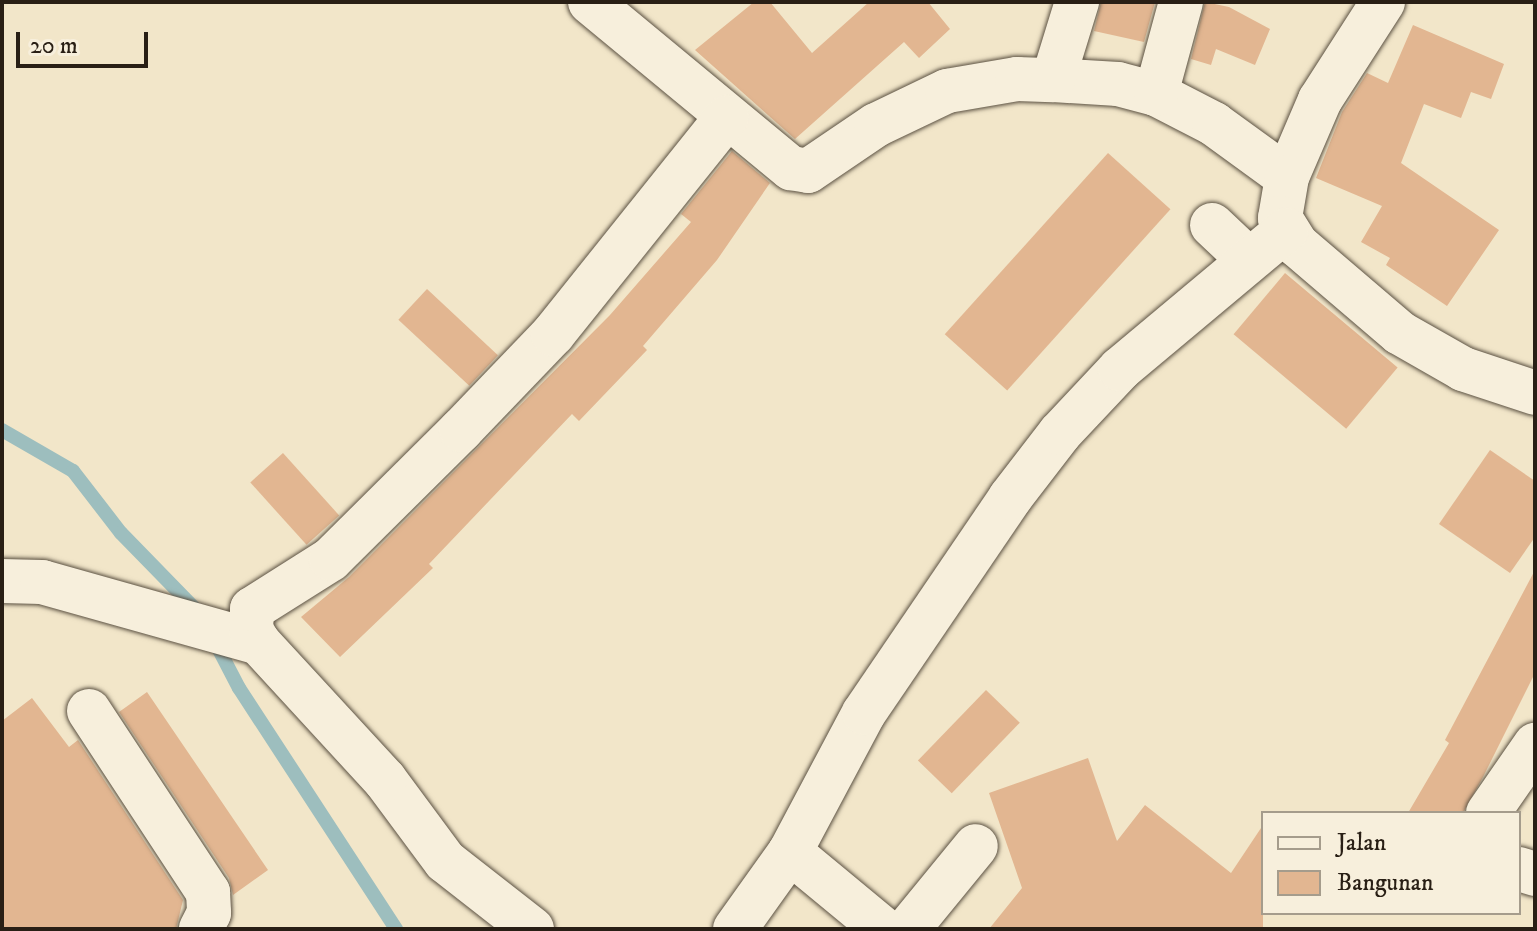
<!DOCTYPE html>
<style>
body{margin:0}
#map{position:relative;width:1537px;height:931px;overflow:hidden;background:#f2e6c9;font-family:"IM FELL DW Pica",serif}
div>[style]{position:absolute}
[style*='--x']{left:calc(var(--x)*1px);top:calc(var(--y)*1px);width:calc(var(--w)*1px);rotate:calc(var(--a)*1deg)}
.stream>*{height:14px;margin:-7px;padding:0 7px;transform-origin:7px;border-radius:7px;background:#9dbebe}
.building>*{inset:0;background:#e2b691;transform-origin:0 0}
.roads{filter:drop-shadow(0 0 2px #5b5142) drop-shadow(0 0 2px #5b5142)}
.minor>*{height:44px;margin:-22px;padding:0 22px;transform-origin:22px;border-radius:22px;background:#f7efdc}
span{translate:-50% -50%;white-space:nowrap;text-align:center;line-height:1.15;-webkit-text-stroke:7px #f7efdc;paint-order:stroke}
.frame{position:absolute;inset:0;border:4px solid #291f15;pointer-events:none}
.legend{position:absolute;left:1261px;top:811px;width:260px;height:104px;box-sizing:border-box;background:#f7efdc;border:2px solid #a59c8c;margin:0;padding:10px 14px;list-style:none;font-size:24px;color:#291f15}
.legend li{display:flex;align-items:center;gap:16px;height:40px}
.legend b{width:40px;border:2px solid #a59c8c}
.scale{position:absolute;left:16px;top:32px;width:132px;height:36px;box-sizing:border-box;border:4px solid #291f15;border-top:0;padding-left:10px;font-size:24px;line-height:28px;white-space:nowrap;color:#291f15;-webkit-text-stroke:6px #f7efdc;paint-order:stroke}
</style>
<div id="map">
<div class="stream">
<i style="--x:2;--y:430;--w:82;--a:30"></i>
<i style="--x:73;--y:471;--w:78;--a:52.3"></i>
<i style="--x:121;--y:533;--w:115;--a:45.7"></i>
<i style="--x:214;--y:640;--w:54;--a:62.5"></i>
<i style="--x:239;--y:688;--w:288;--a:56.9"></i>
</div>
<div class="building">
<i style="clip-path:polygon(754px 2px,770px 2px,812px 53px,869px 2px,928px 2px,950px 29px,919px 58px,904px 42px,795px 139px,695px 50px)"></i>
<i style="clip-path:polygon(1101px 2px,1155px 2px,1144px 42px,1094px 31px)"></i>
<i style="clip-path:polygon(1205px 2px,1229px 7px,1270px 29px,1255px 65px,1216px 49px,1211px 65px,1191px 59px)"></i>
<i style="clip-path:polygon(1413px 25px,1504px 64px,1491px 99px,1471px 92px,1461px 118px,1424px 104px,1401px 163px,1499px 230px,1447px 306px,1386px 265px,1390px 258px,1361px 242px,1382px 206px,1316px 178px,1342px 112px,1367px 73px,1388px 83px)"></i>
<i style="clip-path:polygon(732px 151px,770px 183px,717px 260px,643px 346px,647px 350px,579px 421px,572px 414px,429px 564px,433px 568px,340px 657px,301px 617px,349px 577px,610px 315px,691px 222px,681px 214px)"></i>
<i style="left:1108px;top:153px;width:84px;height:244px;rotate:42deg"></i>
<i style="left:1285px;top:273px;width:147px;height:80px;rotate:40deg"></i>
<i style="left:427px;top:289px;width:97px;height:42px;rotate:43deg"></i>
<i style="clip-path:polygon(1490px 450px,1535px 481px,1535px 537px,1510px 573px,1439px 524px)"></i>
<i style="left:283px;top:453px;width:84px;height:44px;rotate:48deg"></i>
<i style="clip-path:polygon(1535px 570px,1535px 673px,1483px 777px,1463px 813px,1408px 813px,1449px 743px,1445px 740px)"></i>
<i style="left:986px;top:690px;width:47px;height:98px;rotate:44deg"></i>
<i style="clip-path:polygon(147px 692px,268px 870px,233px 895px,229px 878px,119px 712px)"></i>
<i style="clip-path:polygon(32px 698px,69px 747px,78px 740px,183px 900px,176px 929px,2px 929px,2px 721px)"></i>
<i style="clip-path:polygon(1088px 758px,1117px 841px,1145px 805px,1231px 873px,1263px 825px,1263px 929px,989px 929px,1022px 888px,989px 793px)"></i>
</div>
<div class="roads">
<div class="minor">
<i style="--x:590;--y:2;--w:261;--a:39.6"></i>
<i style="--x:791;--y:168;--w:17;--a:10"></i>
<i style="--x:808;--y:171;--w:82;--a:-34.1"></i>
<i style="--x:876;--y:125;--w:79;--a:-25.6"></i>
<i style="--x:947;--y:91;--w:71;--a:-9.7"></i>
<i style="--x:1017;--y:79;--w:36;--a:2"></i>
<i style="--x:1053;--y:80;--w:65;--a:3.5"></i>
<i style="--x:1118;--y:84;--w:39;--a:15"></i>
<i style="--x:1156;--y:94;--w:65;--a:27.3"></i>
<i style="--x:1214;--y:124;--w:90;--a:36"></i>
<i style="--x:1383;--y:2;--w:117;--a:122.7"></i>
<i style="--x:1320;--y:100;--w:84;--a:113.2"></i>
<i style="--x:1287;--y:177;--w:42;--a:99.7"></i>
<i style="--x:1280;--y:218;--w:32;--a:58"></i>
<i style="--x:1297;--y:245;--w:135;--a:40.5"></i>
<i style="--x:1400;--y:333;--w:73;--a:29.7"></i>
<i style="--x:1463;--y:369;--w:76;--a:18.4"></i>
<i style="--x:1053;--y:80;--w:82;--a:-72.9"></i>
<i style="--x:1156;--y:94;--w:95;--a:-74.8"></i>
<i style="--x:1212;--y:225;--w:50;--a:43.4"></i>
<i style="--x:2;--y:581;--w:40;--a:1.4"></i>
<i style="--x:42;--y:582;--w:225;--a:15.7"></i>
<i style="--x:89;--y:711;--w:217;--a:56.7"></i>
<i style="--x:208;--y:892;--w:21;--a:87"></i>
<i style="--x:209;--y:913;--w:18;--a:117"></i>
<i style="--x:1488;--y:813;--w:83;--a:-55.3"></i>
<i style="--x:790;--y:852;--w:121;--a:39.6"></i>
<i style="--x:1519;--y:869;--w:17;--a:17"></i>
<i style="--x:532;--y:929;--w:110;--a:-142"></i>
<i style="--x:445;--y:861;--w:101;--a:-126.5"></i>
<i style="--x:385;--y:780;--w:186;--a:-132.6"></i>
<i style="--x:259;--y:643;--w:15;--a:-122"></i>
<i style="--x:251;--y:630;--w:21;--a:-87"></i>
<i style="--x:252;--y:609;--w:93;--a:-32.3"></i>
<i style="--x:331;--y:559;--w:183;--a:-44.8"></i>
<i style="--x:461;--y:430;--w:133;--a:-46.2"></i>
<i style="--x:553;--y:334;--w:278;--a:-51.3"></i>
<i style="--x:735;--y:929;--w:95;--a:-54.5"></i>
<i style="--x:790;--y:852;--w:157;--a:-62"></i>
<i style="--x:864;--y:713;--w:260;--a:-55.8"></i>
<i style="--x:1010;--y:498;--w:82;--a:-52.4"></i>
<i style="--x:1060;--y:433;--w:88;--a:-46.8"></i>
<i style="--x:1120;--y:369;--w:217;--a:-39.9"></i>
<i style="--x:908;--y:929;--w:107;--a:-50.7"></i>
</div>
</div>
<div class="frame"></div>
<ul class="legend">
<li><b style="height:10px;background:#f7efdc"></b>Jalan</li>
<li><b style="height:22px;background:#e2b691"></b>Bangunan</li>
</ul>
<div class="scale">20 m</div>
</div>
